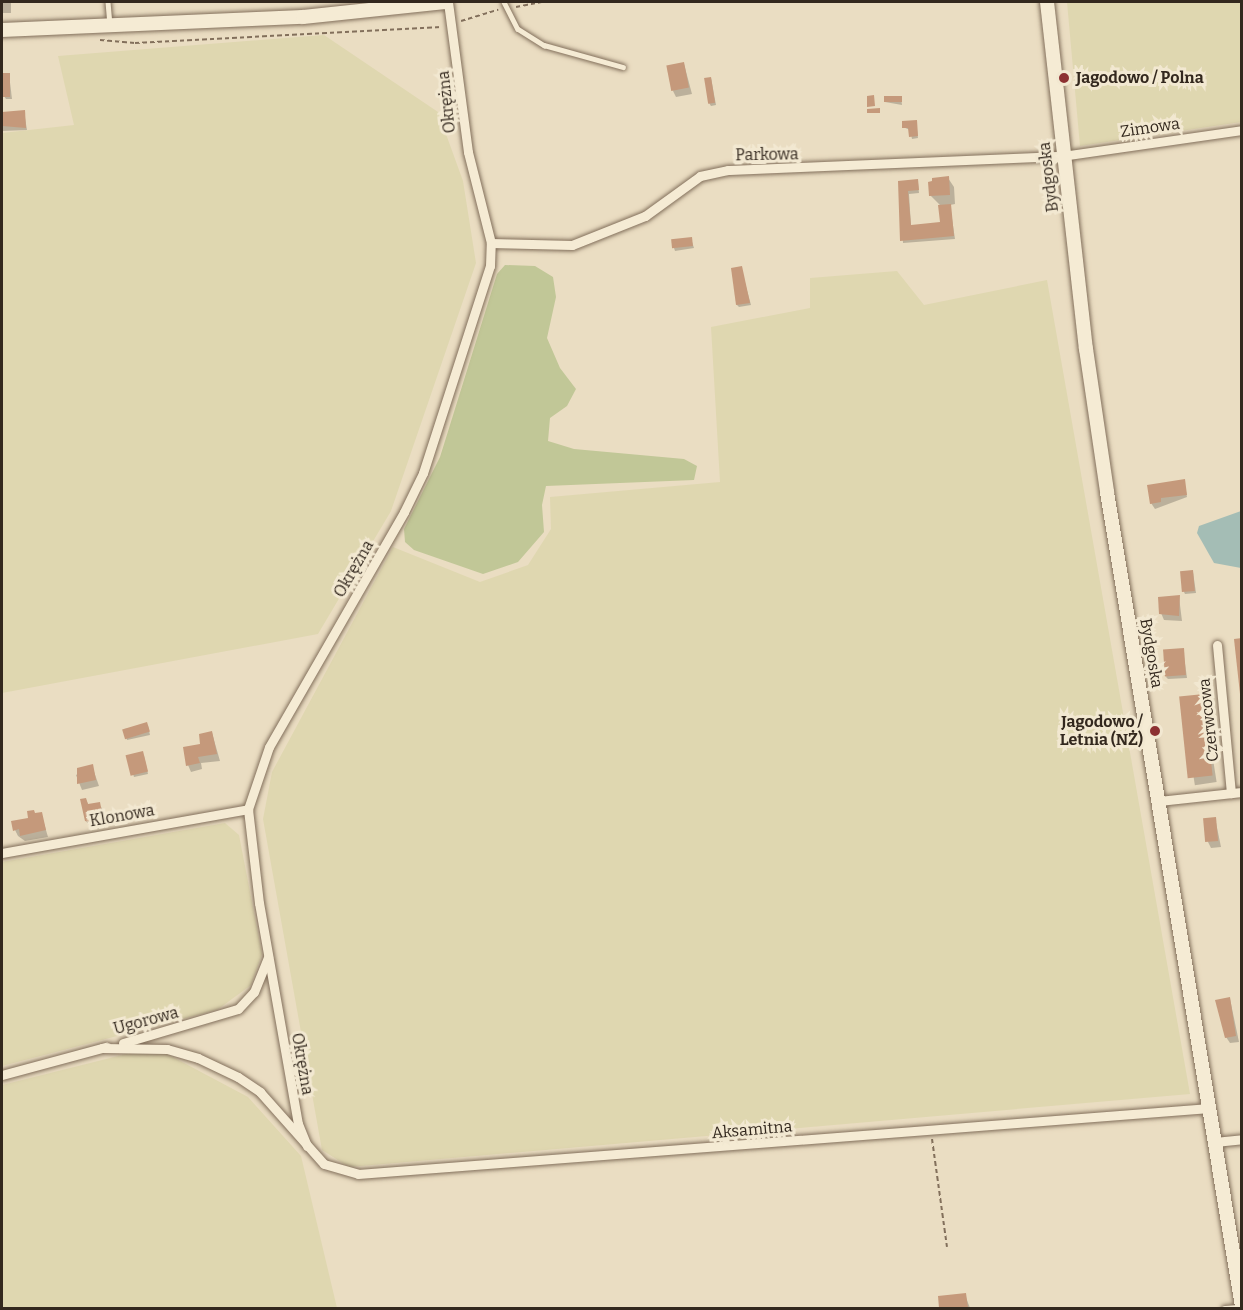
<!DOCTYPE html>
<meta charset="utf-8">
<style>
body{margin:0}
#map{position:relative;width:1243px;height:1310px;overflow:hidden;background:#eaddc2;font-family:Bitter,serif}
div>[style]{position:absolute}
[style*='--x']{left:calc(var(--x)*1px);top:calc(var(--y)*1px);width:calc(var(--w)*1px);rotate:calc(var(--a)*1deg)}
.farmland>*{inset:0;background:#dfd7b0}
.green>*{inset:0;background:#c1c797}
.water>*{inset:0;background:#a4bdb5}
.shadow>*{inset:0;background:#0003;transform-origin:0 0}
.building>*{inset:0;background:#c5997b;transform-origin:0 0}
.path>*{height:2px;margin-top:-1px;transform-origin:0;background:repeating-linear-gradient(90deg,#826f5b 0 4.5px,transparent 0 7.5px)}
.roads{filter:drop-shadow(0 0 2px #826f5b) drop-shadow(0 0 2px #826f5b)}
.lane>*{height:4.5px;margin:-2.25px;padding:0 2.25px;transform-origin:2.25px;border-radius:2.25px;background:#f5ebd4}
.street>*{height:9px;margin:-4.5px;padding:0 4.5px;transform-origin:4.5px;border-radius:4.5px;background:#f5ebd4}
.secondary>*{height:14px;margin:-7px;padding:0 7px;transform-origin:7px;border-radius:7px;background:#f5ebd4}
.dots>*{width:16px;height:16px;translate:-50% -50%;box-sizing:border-box;border:3px solid #f2e8d1;border-radius:50%}
span{translate:-50% -50%;white-space:nowrap;text-align:center;line-height:1.15;-webkit-text-stroke:6px #f2e8d1;paint-order:stroke}
.poi-label{font-size:16px;color:#33281e;font-weight:700}
.left{translate:0 -50%;text-align:left}
.right{translate:-100% -50%;text-align:right}
.street-label{font-size:16px;color:#33281e}
.frame{position:absolute;inset:0;border:3px solid #33281e;pointer-events:none}
</style>
<div id="map">
<div class="farmland">
<i style="clip-path:polygon(1067px 2px,1241px 2px,1241px 122px,1080px 146px)"></i>
<i style="clip-path:polygon(324px 35px,438px 112px,463px 181px,476px 263px,391px 511px,318px 634px,2px 693px,2px 133px,74px 125px,58px 56px)"></i>
<i style="clip-path:polygon(897px 271px,924px 305px,1047px 280px,1190px 1094px,349px 1167px,322px 1150px,263px 819px,272px 772px,393px 547px,480px 582px,528px 565px,551px 529px,550px 497px,720px 482px,711px 327px,810px 308px,810px 278px)"></i>
<i style="clip-path:polygon(225px 823px,239px 835px,262px 954px,251px 985px,217px 1010px,2px 1066px,2px 862px)"></i>
<i style="clip-path:polygon(154px 1047px,248px 1097px,301px 1156px,337px 1308px,2px 1308px,2px 1085px)"></i>
</div>
<div class="green">
<i style="clip-path:polygon(505px 265px,535px 266px,553px 277px,556px 297px,547px 338px,560px 368px,576px 389px,567px 406px,550px 418px,548px 441px,574px 449px,684px 459px,697px 466px,694px 480px,546px 486px,542px 505px,544px 532px,518px 562px,483px 574px,414px 550px,405px 542px,404px 529px,440px 457px,497px 274px)"></i>
</div>
<div class="water">
<i style="clip-path:polygon(1241px 511px,1241px 568px,1214px 563px,1197px 533px,1199px 526px)"></i>
</div>
<div class="shadow">
<i style="left:2px;top:2px;width:9px;height:11px"></i>
<i style="clip-path:polygon(684px 64px,692px 94px,676px 97px,673px 91px)"></i>
<i style="clip-path:polygon(9px 74px,12px 99px,6px 99px,4px 96px)"></i>
<i style="clip-path:polygon(711px 78px,716px 105px,711px 106px,709px 103px)"></i>
<i style="clip-path:polygon(901px 97px,902px 105px,885px 102px)"></i>
<i style="clip-path:polygon(2px 112px,24px 112px,27px 130px,2px 131px)"></i>
<i style="clip-path:polygon(916px 121px,918px 138px,912px 139px,910px 130px,903px 127px)"></i>
<i style="clip-path:polygon(948px 178px,954px 187px,955px 204px,950px 205px,955px 239px,903px 243px,899px 182px,918px 183px,919px 193px,909px 194px,911px 226px,941px 223px,940px 205px,930px 195px)"></i>
<i style="clip-path:polygon(691px 239px,694px 248px,675px 251px,674px 248px)"></i>
<i style="clip-path:polygon(741px 268px,751px 305px,739px 307px,737px 305px)"></i>
<i style="clip-path:polygon(1184px 480px,1187px 497px,1155px 509px,1151px 503px)"></i>
<i style="clip-path:polygon(1193px 572px,1196px 593px,1185px 594px,1184px 592px)"></i>
<i style="clip-path:polygon(1179px 597px,1182px 621px,1164px 620px,1161px 613px)"></i>
<i style="clip-path:polygon(1183px 649px,1187px 678px,1168px 679px,1166px 677px)"></i>
<i style="left:1203px;top:696px;width:87px;height:22px;rotate:81deg"></i>
<i style="clip-path:polygon(148px 726px,150px 735px,127px 740px,124px 729px)"></i>
<i style="clip-path:polygon(212px 733px,220px 761px,201px 763px,202px 769px,191px 772px,188px 765px)"></i>
<i style="clip-path:polygon(144px 756px,148px 774px,134px 777px,128px 757px)"></i>
<i style="clip-path:polygon(92px 766px,99px 786px,82px 790px,76px 775px)"></i>
<i style="clip-path:polygon(86px 800px,89px 806px,99px 804px,103px 810px,105px 824px,98px 825px,99px 829px,90px 827px,86px 821px)"></i>
<i style="clip-path:polygon(28px 813px,41px 813px,48px 837px,25px 841px,18px 836px,15px 830px,30px 819px)"></i>
<i style="clip-path:polygon(1215px 818px,1221px 847px,1211px 848px,1208px 842px)"></i>
<i style="clip-path:polygon(1230px 999px,1239px 1042px,1230px 1043px,1226px 1037px)"></i>
<i style="clip-path:polygon(965px 1295px,970px 1308px,941px 1308px,940px 1297px)"></i>
</div>
<div class="building">
<i style="left:684px;top:62px;width:26px;height:18px;rotate:79deg"></i>
<i style="left:2px;top:73px;width:8px;height:24px"></i>
<i style="left:711px;top:77px;width:26px;height:7px;rotate:81deg"></i>
<i style="clip-path:polygon(874px 95px,875px 106px,867px 107px,867px 96px)"></i>
<i style="left:884px;top:96px;width:18px;height:6px"></i>
<i style="clip-path:polygon(880px 108px,880px 113px,867px 113px,867px 109px)"></i>
<i style="clip-path:polygon(25px 110px,26px 128px,2px 126px,2px 112px)"></i>
<i style="clip-path:polygon(917px 120px,918px 136px,909px 137px,908px 128px,902px 128px,902px 121px)"></i>
<i style="clip-path:polygon(949px 176px,950px 195px,929px 196px,928px 182px,932px 181px,932px 178px)"></i>
<i style="clip-path:polygon(918px 179px,919px 190px,908px 191px,911px 225px,940px 222px,938px 205px,951px 204px,954px 236px,900px 241px,898px 181px)"></i>
<i style="left:692px;top:237px;width:9px;height:21px;rotate:84deg"></i>
<i style="clip-path:polygon(742px 266px,750px 303px,736px 305px,731px 268px)"></i>
<i style="clip-path:polygon(1185px 479px,1187px 495px,1161px 498px,1161px 502px,1150px 504px,1147px 485px)"></i>
<i style="left:1193px;top:570px;width:21px;height:13px;rotate:85deg"></i>
<i style="clip-path:polygon(1180px 595px,1179px 616px,1159px 614px,1158px 597px)"></i>
<i style="clip-path:polygon(1242px 638px,1242px 693px,1240px 694px,1234px 639px)"></i>
<i style="left:1184px;top:648px;width:27px;height:21px;rotate:86deg"></i>
<i style="left:1204px;top:694px;width:82px;height:25px;rotate:84deg"></i>
<i style="left:147px;top:722px;width:10px;height:26px;rotate:73deg"></i>
<i style="clip-path:polygon(212px 731px,217px 754px,198px 757px,200px 763px,186px 766px,183px 747px,200px 744px,199px 734px)"></i>
<i style="left:143px;top:751px;width:21px;height:18px;rotate:76deg"></i>
<i style="clip-path:polygon(93px 764px,96px 780px,77px 784px,77px 768px)"></i>
<i style="clip-path:polygon(86px 798px,88px 804px,100px 802px,103px 818px,96px 819px,97px 824px,85px 821px,80px 799px)"></i>
<i style="clip-path:polygon(34px 810px,35px 813px,42px 812px,46px 830px,20px 836px,19px 829px,13px 831px,11px 821px,28px 818px,27px 811px)"></i>
<i style="left:1216px;top:817px;width:24px;height:13px;rotate:85deg"></i>
<i style="clip-path:polygon(1230px 997px,1236px 1036px,1225px 1038px,1215px 1000px)"></i>
<i style="clip-path:polygon(966px 1293px,968px 1308px,939px 1308px,938px 1296px)"></i>
</div>
<div class="path">
<i style="--x:516;--y:7;--w:26;--a:-11"></i>
<i style="--x:461;--y:21;--w:39;--a:-17"></i>
<i style="--x:100;--y:40;--w:35;--a:5"></i>
<i style="--x:135;--y:43;--w:307;--a:-3"></i>
<i style="--x:932;--y:1139;--w:109;--a:82.1"></i>
</div>
<div class="roads">
<div class="lane">
<i style="--x:108;--y:2;--w:22;--a:85"></i>
<i style="--x:504;--y:2;--w:30;--a:63"></i>
<i style="--x:518;--y:29;--w:31;--a:32"></i>
<i style="--x:544;--y:45;--w:82;--a:15.6"></i>
<i style="--x:1224;--y:1308;--w:15;--a:-4"></i>
</div>
<div class="street">
<i style="--x:491;--y:243;--w:81;--a:1.4"></i>
<i style="--x:572;--y:245;--w:79;--a:-21.7"></i>
<i style="--x:645;--y:216;--w:68;--a:-36"></i>
<i style="--x:700;--y:176;--w:29;--a:-12"></i>
<i style="--x:728;--y:170;--w:334;--a:-2.4"></i>
<i style="--x:1062;--y:156;--w:182;--a:-8.2"></i>
<i style="--x:1217;--y:645;--w:149;--a:84.6"></i>
<i style="--x:1159;--y:801;--w:83;--a:-6.2"></i>
<i style="--x:2;--y:853;--w:250;--a:-10.1"></i>
<i style="--x:123;--y:1043;--w:120;--a:-16.5"></i>
<i style="--x:238;--y:1009;--w:23;--a:-47"></i>
<i style="--x:254;--y:992;--w:38;--a:-68"></i>
<i style="--x:102;--y:1048;--w:65;--a:0.9"></i>
<i style="--x:167;--y:1049;--w:32;--a:16"></i>
<i style="--x:198;--y:1058;--w:44;--a:25.4"></i>
<i style="--x:238;--y:1077;--w:27;--a:34"></i>
<i style="--x:260;--y:1092;--w:96;--a:48.4"></i>
<i style="--x:324;--y:1164;--w:35;--a:16"></i>
<i style="--x:358;--y:1174;--w:854;--a:-4.43"></i>
<i style="--x:2;--y:1075;--w:108;--a:-15.1"></i>
<i style="--x:1215;--y:1142;--w:27;--a:-6"></i>
<i style="--x:307;--y:1146;--w:24;--a:-112"></i>
<i style="--x:298;--y:1124;--w:224;--a:-100"></i>
<i style="--x:259;--y:903;--w:95;--a:-96.7"></i>
<i style="--x:248;--y:809;--w:65;--a:-71.3"></i>
<i style="--x:269;--y:747;--w:271;--a:-60.1"></i>
<i style="--x:404;--y:512;--w:43;--a:-64"></i>
<i style="--x:423;--y:473;--w:218;--a:-72.1"></i>
<i style="--x:490;--y:266;--w:23;--a:-88"></i>
<i style="--x:491;--y:243;--w:94;--a:-104.2"></i>
<i style="--x:468;--y:152;--w:151;--a:-97.6"></i>
</div>
<div class="secondary">
<i style="--x:1047;--y:2;--w:349;--a:83.6"></i>
<i style="--x:1086;--y:349;--w:145;--a:81.6"></i>
<i style="--x:1107;--y:492;--w:826;--a:80.59"></i>
<i style="--x:2;--y:30;--w:301;--a:-2.5"></i>
<i style="--x:303;--y:17;--w:143;--a:-6"></i>
</div>
</div>
<div class="dots">
<i style="left:1064px;top:78px;background:#8c3031"></i>
<i style="left:1155px;top:731px;background:#8c3031"></i>
</div>
<div class="poi-label">
<span class="left" style="left:1076px;top:78px">Jagodowo / Polna</span>
<span class="right" style="left:1143px;top:731px">Jagodowo /<br>Letnia (NŻ)</span>
</div>
<div class="street-label">
<span style="left:447px;top:102px;rotate:-96deg">Okrężna</span>
<span style="left:1150px;top:128px;rotate:-8deg">Zimowa</span>
<span style="left:767px;top:155px;rotate:-1deg">Parkowa</span>
<span style="left:1049px;top:177px;rotate:-97deg">Bydgoska</span>
<span style="left:354px;top:569px;rotate:-60deg">Okrężna</span>
<span style="left:1151px;top:653px;rotate:80deg">Bydgoska</span>
<span style="left:1209px;top:720px;rotate:-96deg">Czerwcowa</span>
<span style="left:122px;top:816px;rotate:-10deg">Klonowa</span>
<span style="left:146px;top:1021px;rotate:-15deg">Ugorowa</span>
<span style="left:302px;top:1064px;rotate:80deg">Okrężna</span>
<span style="left:752px;top:1130px;rotate:-5deg">Aksamitna</span>
</div>
<div class="frame"></div>
</div>
